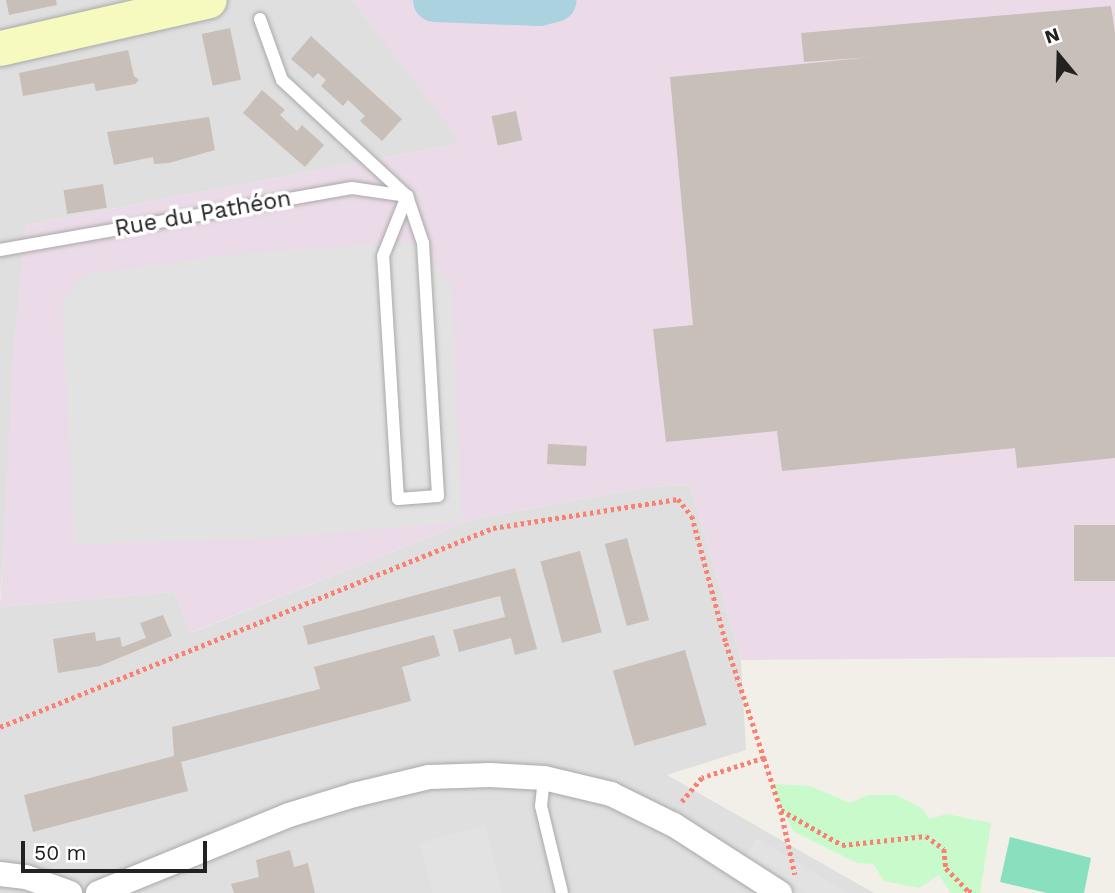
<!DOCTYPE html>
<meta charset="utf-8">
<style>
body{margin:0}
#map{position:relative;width:1115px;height:893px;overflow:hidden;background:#f2efe9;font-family:"Work Sans",sans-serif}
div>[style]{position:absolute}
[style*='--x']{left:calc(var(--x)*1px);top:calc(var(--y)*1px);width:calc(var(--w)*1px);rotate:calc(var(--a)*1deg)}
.residential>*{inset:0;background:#e0dfdf}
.industrial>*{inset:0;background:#ebdbe8}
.park>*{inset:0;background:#c8facc}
.pitch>*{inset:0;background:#88e0be}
.parking>*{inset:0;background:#e2e2e2}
.river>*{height:44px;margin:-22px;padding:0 22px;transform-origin:22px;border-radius:22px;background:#aad3df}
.building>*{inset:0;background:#c7bfb8;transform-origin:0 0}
.path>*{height:4.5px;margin-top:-2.25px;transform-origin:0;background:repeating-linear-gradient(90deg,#fa8072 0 3.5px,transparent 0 7px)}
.roads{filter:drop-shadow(0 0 2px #a9a9a9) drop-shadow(0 0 2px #a9a9a9)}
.lane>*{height:12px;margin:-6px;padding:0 6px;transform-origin:6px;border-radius:6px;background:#fff}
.street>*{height:24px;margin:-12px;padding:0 12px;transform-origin:12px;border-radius:12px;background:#fff}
.secondary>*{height:35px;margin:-17.5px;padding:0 17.5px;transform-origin:17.5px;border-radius:17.5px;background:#f7fabf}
span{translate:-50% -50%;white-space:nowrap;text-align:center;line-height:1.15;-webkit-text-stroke:7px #fff;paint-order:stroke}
.street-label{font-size:23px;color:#222}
.north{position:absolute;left:1024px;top:21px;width:70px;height:70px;-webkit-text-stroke:5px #fff;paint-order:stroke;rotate:341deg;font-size:19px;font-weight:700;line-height:28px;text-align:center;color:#222}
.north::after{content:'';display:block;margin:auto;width:24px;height:32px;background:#222;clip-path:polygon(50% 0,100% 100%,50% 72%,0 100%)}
.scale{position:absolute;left:21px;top:841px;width:186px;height:32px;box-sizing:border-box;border:4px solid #222;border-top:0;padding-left:9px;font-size:21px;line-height:24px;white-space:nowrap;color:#222;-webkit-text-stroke:5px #fff;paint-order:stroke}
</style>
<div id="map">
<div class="residential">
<i style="clip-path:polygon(0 0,352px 0,456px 134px,457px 144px,26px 225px,0 596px)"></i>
<i style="clip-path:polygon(690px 485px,741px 660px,746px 750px,667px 775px,874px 893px,0 893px,0 607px,174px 592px,191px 633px,474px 519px,647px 487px)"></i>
</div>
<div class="industrial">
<i style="clip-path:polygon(352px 0,1115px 0,1115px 657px,741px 660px,690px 485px,647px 487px,474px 519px,190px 633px,174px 592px,0 607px,14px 340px,26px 225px,457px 144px,455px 134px)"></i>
</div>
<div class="park">
<i style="clip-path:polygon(772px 784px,810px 786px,850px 803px,868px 795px,896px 795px,922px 808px,929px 819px,947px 814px,991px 823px,980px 893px,951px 893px,939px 875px,919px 888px,884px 881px,873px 864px,857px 863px,793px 831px)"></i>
</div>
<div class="pitch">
<i style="clip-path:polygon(1010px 837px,1091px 858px,1084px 893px,1047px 893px,1000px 882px)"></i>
</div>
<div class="parking">
<i style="clip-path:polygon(414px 242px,451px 284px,462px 522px,273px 538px,75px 544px,62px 299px,86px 274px,245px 253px)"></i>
<i style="clip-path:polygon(485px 825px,503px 893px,433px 893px,420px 843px)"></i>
<i style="clip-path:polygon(756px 838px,848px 893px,808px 893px,746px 856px)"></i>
</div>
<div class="river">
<i style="--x:435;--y:0;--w:104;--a:2.2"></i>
<i style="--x:539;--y:4;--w:16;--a:-14"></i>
</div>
<div class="building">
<i style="clip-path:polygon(6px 0,56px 0,57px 5px,9px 15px)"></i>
<i style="clip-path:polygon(1111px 6px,1115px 33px,1115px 458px,1017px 468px,1015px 448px,782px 471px,777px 431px,666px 442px,653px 329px,693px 325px,670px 77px,872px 57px,804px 62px,801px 33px)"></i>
<i style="left:230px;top:28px;width:53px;height:29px;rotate:78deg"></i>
<i style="clip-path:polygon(311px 36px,402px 119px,382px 141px,360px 121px,365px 116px,348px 100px,343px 106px,321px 86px,326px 80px,318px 73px,313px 78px,291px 59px)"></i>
<i style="clip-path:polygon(128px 50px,134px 76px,139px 80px,135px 84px,96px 91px,94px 83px,23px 96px,19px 73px)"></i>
<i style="clip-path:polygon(262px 90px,285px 110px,280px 115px,297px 131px,302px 125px,324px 145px,305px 167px,243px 113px)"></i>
<i style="left:516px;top:111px;width:30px;height:25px;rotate:78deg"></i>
<i style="clip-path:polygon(209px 117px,215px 150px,169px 163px,154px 164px,153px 157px,114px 165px,107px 132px)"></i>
<i style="left:103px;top:184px;width:24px;height:40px;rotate:81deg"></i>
<i style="left:548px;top:444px;width:39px;height:20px;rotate:3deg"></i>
<i style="left:1115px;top:525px;width:56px;height:41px;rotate:90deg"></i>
<i style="left:627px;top:538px;width:85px;height:23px;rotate:75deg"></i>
<i style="left:580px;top:551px;width:84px;height:41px;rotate:75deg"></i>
<i style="clip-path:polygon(515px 568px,537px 649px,515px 655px,511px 638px,459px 652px,453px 630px,505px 617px,500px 596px,308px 645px,303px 626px)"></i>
<i style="clip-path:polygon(163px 615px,172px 636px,100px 666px,58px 673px,53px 639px,95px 632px,96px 641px,120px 637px,122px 647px,146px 638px,140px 623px)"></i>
<i style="clip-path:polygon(434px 635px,440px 656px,402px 667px,411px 701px,181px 762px,188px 791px,33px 832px,24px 795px,174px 756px,172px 727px,320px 689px,314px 667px)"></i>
<i style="left:685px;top:650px;width:78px;height:75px;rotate:74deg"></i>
<i style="clip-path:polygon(290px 850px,294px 867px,308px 863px,315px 893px,234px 893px,231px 884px,259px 877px,256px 860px)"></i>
</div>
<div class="path">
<i style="--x:0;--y:727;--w:532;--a:-21.98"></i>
<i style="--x:493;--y:528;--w:187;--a:-8.9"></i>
<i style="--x:678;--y:499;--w:22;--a:51"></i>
<i style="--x:692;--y:516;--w:131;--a:75"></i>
<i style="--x:726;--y:643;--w:121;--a:71.7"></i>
<i style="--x:764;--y:758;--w:65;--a:162.1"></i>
<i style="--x:702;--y:778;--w:31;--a:130"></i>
<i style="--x:764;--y:758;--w:55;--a:71.9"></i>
<i style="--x:781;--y:810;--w:70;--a:29.8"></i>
<i style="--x:842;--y:845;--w:84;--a:-6.1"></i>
<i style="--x:926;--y:836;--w:22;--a:36"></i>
<i style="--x:944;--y:849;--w:19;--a:84"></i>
<i style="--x:946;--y:868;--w:32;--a:46"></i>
<i style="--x:968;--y:891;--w:7;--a:16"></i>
<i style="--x:781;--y:811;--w:65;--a:77.5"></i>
</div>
<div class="roads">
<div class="lane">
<i style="--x:260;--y:19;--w:65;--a:70.2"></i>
<i style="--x:282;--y:80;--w:171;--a:42.9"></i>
<i style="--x:407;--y:196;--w:50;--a:71.2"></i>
<i style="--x:423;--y:243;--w:253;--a:86.6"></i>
<i style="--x:438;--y:496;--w:40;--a:175.7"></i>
<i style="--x:398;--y:499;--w:243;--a:-93.5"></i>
<i style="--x:383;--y:256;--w:65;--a:-68.2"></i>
<i style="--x:0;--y:250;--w:357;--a:-10"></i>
<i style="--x:352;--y:188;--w:56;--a:8.3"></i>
<i style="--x:544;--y:778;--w:28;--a:96"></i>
<i style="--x:541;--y:806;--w:89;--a:76.4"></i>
</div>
<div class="street">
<i style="--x:0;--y:874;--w:26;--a:7"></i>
<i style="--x:26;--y:877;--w:47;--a:20"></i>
<i style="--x:98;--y:893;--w:206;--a:-22.2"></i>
<i style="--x:289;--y:815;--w:68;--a:-17.1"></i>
<i style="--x:354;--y:795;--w:77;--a:-13.5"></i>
<i style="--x:429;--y:777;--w:61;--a:-1.9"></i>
<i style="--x:490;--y:775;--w:54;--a:3.2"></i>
<i style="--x:544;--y:778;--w:69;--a:13.4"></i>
<i style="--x:611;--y:794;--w:70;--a:26.2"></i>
<i style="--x:674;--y:825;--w:126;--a:32.7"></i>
</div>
<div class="secondary">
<i style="--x:0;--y:48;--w:214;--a:-12.9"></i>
</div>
</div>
<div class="street-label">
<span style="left:203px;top:214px;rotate:-10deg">Rue du Pathéon</span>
</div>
<div class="north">N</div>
<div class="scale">50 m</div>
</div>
